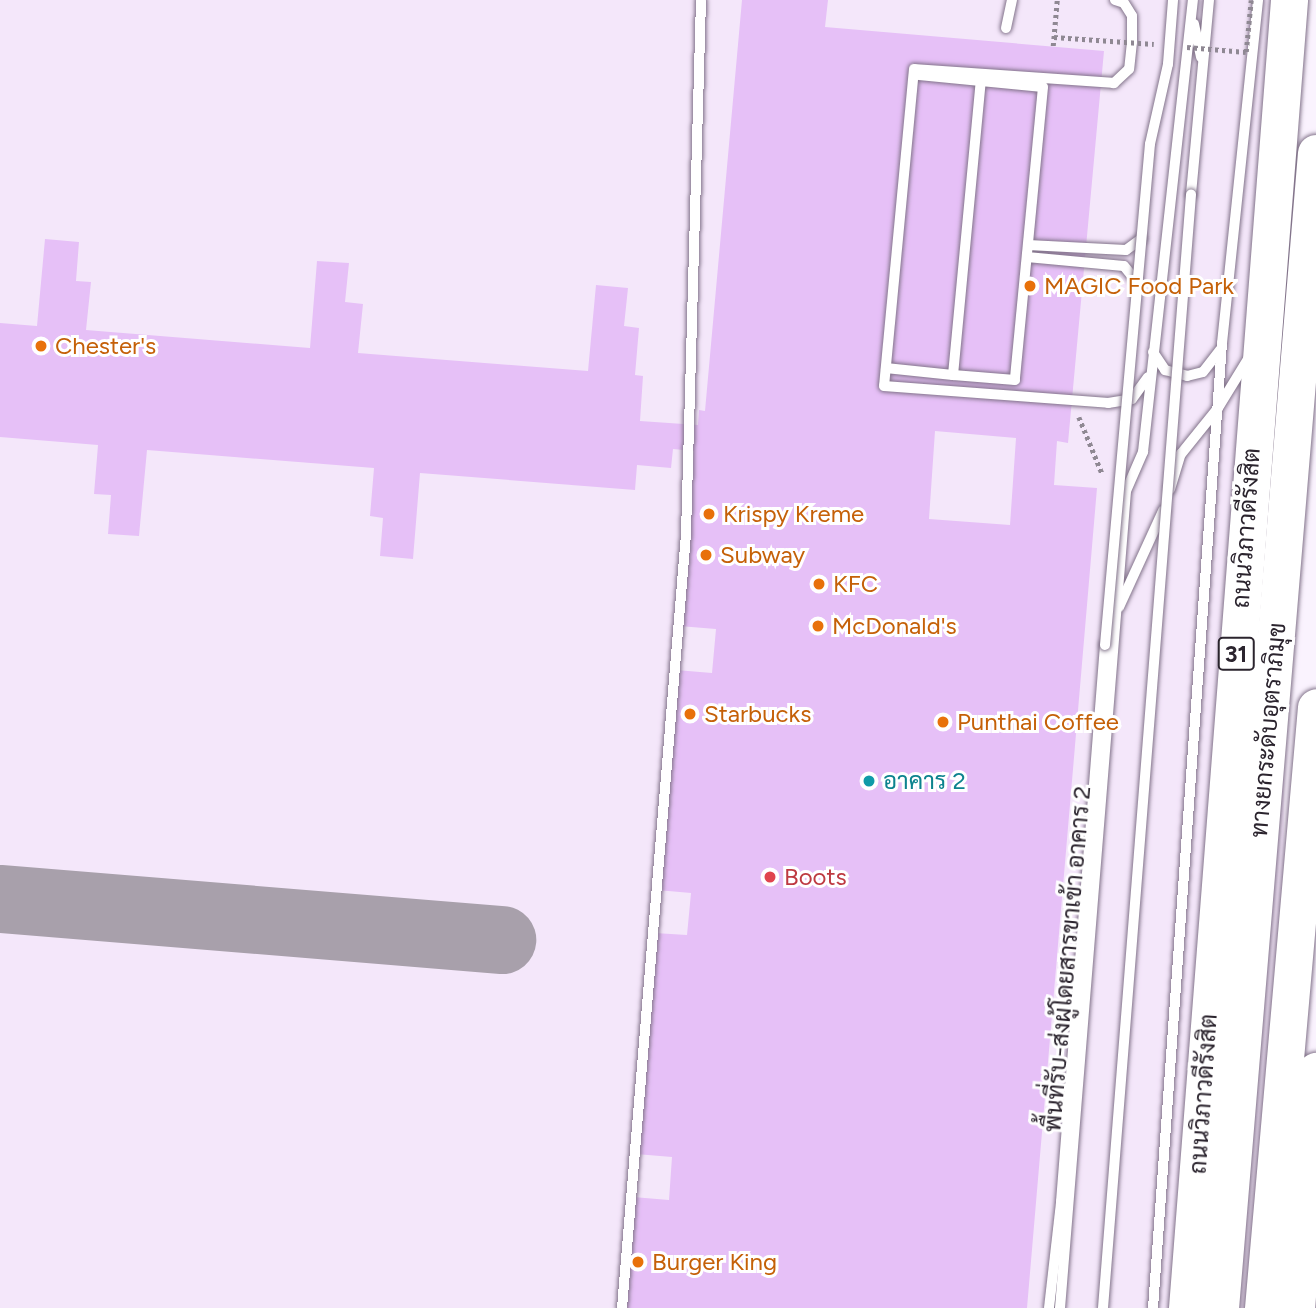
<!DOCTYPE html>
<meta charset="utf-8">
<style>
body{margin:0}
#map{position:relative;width:1316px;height:1308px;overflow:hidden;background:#faf3fe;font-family:Figtree,Sarabun,sans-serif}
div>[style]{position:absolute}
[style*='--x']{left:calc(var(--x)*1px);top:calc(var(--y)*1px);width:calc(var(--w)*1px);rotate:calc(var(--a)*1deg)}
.built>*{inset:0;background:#f4e7fa;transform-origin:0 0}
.taxiway>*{height:68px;margin:-34px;padding:0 34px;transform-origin:34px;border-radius:34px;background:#a8a0ab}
.building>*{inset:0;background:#e6c0f7}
.path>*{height:4.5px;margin-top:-2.25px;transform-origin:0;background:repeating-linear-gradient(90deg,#8f8893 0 3.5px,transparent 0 7px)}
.roads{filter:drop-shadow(0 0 2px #82738a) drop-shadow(0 0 2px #82738a)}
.lane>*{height:10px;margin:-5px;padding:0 5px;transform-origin:5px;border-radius:5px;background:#fff}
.highway>*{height:37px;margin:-18.5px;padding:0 18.5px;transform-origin:18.5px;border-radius:18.5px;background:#fff}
.path-bridge>*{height:4.5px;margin-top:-2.25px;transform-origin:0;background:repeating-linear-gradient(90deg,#8f8893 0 3.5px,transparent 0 7px)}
.bridges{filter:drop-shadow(0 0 2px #82738a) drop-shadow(0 0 2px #82738a)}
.lane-bridge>*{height:10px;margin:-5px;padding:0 5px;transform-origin:5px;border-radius:5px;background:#fff}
.dots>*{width:19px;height:19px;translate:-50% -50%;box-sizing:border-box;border:4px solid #fff;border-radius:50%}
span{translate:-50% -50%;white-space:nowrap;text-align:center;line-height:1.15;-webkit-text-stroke:6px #fff;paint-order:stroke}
.shield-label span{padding:2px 5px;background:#fff;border:2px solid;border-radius:5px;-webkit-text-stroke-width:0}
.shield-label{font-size:23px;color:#2b242e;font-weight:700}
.food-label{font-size:24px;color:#c56008}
.left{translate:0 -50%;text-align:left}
.street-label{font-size:24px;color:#2b242e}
.culture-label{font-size:24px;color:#0d838f}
.health-label{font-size:24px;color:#be3a42}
</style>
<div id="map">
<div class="built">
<i style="left:0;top:0;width:1284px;height:1308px"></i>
</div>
<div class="taxiway">
<i style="--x:0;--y:899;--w:504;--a:4.67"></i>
</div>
<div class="building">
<i style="clip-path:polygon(evenodd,742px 0,828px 0,825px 27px,1104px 51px,1068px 443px,1057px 441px,1054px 485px,1097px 488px,1027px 1308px,624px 1308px,633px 1197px,669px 1200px,672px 1157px,636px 1154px,655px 933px,687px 935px,691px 893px,657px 890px,676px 670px,712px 673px,716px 629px,679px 626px,694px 451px,673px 449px,671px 468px,637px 465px,635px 490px,420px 473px,413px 559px,380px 556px,383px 518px,370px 516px,374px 468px,147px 450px,139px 536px,108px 534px,111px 495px,94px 494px,98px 445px,0 437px,0 323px,37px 326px,45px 239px,79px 242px,76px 281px,91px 282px,86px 330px,310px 348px,317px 261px,349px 263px,345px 302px,363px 304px,358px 353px,588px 371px,596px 285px,628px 288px,624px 326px,639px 328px,635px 375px,643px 376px,640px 421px,698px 425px,699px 410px,705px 411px,742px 0,935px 431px,1016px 438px,1010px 525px,929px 519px,935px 431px)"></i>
</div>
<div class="path">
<i style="--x:1053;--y:46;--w:46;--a:-85"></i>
<i style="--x:1079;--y:417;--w:61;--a:67.7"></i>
</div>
<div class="roads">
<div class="lane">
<i style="--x:1115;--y:0;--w:9;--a:18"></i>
<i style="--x:1124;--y:3;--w:15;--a:58"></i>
<i style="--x:1132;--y:16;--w:26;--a:90"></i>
<i style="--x:1132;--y:42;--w:27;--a:96"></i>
<i style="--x:1129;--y:69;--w:21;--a:137"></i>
<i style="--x:1114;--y:83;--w:200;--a:-176"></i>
<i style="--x:914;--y:69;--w:318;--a:95.4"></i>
<i style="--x:884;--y:386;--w:225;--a:4.3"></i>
<i style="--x:1108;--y:403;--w:24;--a:-9"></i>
<i style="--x:1132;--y:399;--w:27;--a:-54"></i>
<i style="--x:1194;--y:24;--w:34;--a:78"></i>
<i style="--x:1006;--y:28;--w:29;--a:-78"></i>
<i style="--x:919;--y:75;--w:62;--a:5.5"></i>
<i style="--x:981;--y:81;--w:62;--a:5.5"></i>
<i style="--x:1043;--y:87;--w:294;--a:95.5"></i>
<i style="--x:1015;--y:380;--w:62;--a:-175.4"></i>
<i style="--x:953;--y:375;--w:295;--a:-84.6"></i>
<i style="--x:1191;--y:194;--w:195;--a:-84.7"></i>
<i style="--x:1028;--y:245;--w:98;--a:2.9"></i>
<i style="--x:1126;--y:250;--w:19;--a:-36"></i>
<i style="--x:1027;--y:257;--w:97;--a:5.3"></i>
<i style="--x:1124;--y:266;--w:19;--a:51"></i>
<i style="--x:1153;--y:352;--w:22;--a:56"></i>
<i style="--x:1165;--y:370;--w:23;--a:15"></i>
<i style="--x:1187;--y:376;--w:16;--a:-14"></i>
<i style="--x:1203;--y:372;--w:28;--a:-52"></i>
<i style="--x:886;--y:368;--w:67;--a:6"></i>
<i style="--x:1170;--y:489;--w:37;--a:-73"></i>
<i style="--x:1181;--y:454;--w:59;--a:-51.2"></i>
<i style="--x:1218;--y:408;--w:57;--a:-58.5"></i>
<i style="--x:1119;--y:607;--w:106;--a:-65.4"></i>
<i style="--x:622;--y:1308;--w:777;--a:-85.27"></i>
<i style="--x:686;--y:534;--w:534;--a:-88.39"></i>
<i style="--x:1049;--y:1308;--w:107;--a:-83.5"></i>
<i style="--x:1061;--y:1202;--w:559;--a:-85.48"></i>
<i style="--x:1060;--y:1308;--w:820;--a:-85.38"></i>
<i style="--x:1126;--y:491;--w:43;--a:-66.4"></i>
<i style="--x:1143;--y:452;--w:455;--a:-83.7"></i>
<i style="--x:1153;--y:1308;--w:967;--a:-85.91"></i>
<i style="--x:1222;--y:343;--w:345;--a:-84"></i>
</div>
<div class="highway">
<i style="--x:1187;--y:1308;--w:1312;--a:-85.54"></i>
<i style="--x:1220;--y:1308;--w:1159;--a:-85.25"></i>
<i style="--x:1263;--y:1308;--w:603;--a:-84.96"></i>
<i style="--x:1296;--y:1308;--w:238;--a:-85.2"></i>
</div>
</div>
<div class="path-bridge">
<i style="--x:1054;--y:37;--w:100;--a:4"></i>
<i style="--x:1187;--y:47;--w:59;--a:4.8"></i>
<i style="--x:1246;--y:52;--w:52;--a:-84.5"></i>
</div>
<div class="bridges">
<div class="lane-bridge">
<i style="--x:1105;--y:645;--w:503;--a:-84.87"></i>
<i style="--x:1150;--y:144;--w:82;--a:-77.3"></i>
<i style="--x:1168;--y:64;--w:64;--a:-85.5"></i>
<i style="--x:1103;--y:1308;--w:1117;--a:-85.48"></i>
</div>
</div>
<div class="dots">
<i style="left:1030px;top:286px;background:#e8710a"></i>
<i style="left:41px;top:346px;background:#e8710a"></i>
<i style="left:709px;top:514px;background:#e8710a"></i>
<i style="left:706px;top:555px;background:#e8710a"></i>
<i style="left:819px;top:584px;background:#e8710a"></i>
<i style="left:818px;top:626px;background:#e8710a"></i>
<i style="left:690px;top:714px;background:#e8710a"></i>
<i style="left:943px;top:722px;background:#e8710a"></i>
<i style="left:869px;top:781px;background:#0f9aa8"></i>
<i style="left:770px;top:877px;background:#e0444e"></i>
<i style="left:638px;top:1262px;background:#e8710a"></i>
</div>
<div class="shield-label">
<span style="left:1236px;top:654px">31</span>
</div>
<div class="food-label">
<span class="left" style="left:1044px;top:286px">MAGIC Food Park</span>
<span class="left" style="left:55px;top:346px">Chester's</span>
<span class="left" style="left:723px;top:514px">Krispy Kreme</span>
<span class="left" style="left:720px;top:555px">Subway</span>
<span class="left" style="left:833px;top:584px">KFC</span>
<span class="left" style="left:832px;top:626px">McDonald's</span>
<span class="left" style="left:704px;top:714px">Starbucks</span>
<span class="left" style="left:957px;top:722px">Punthai Coffee</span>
<span class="left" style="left:652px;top:1262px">Burger King</span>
</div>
<div class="street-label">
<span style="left:1246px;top:528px;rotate:-86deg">ถนนวิภาวดีรังสิต</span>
<span style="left:1268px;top:730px;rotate:-85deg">ทางยกระดับอุตราภิมุข</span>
<span style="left:1067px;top:959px;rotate:-85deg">พื้นที่รับ-ส่งผู้โดยสารขาเข้า อาคาร 2</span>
<span style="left:1203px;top:1094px;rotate:-86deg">ถนนวิภาวดีรังสิต</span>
</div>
<div class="culture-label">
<span class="left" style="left:883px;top:781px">อาคาร 2</span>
</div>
<div class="health-label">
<span class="left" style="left:784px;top:877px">Boots</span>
</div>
</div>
